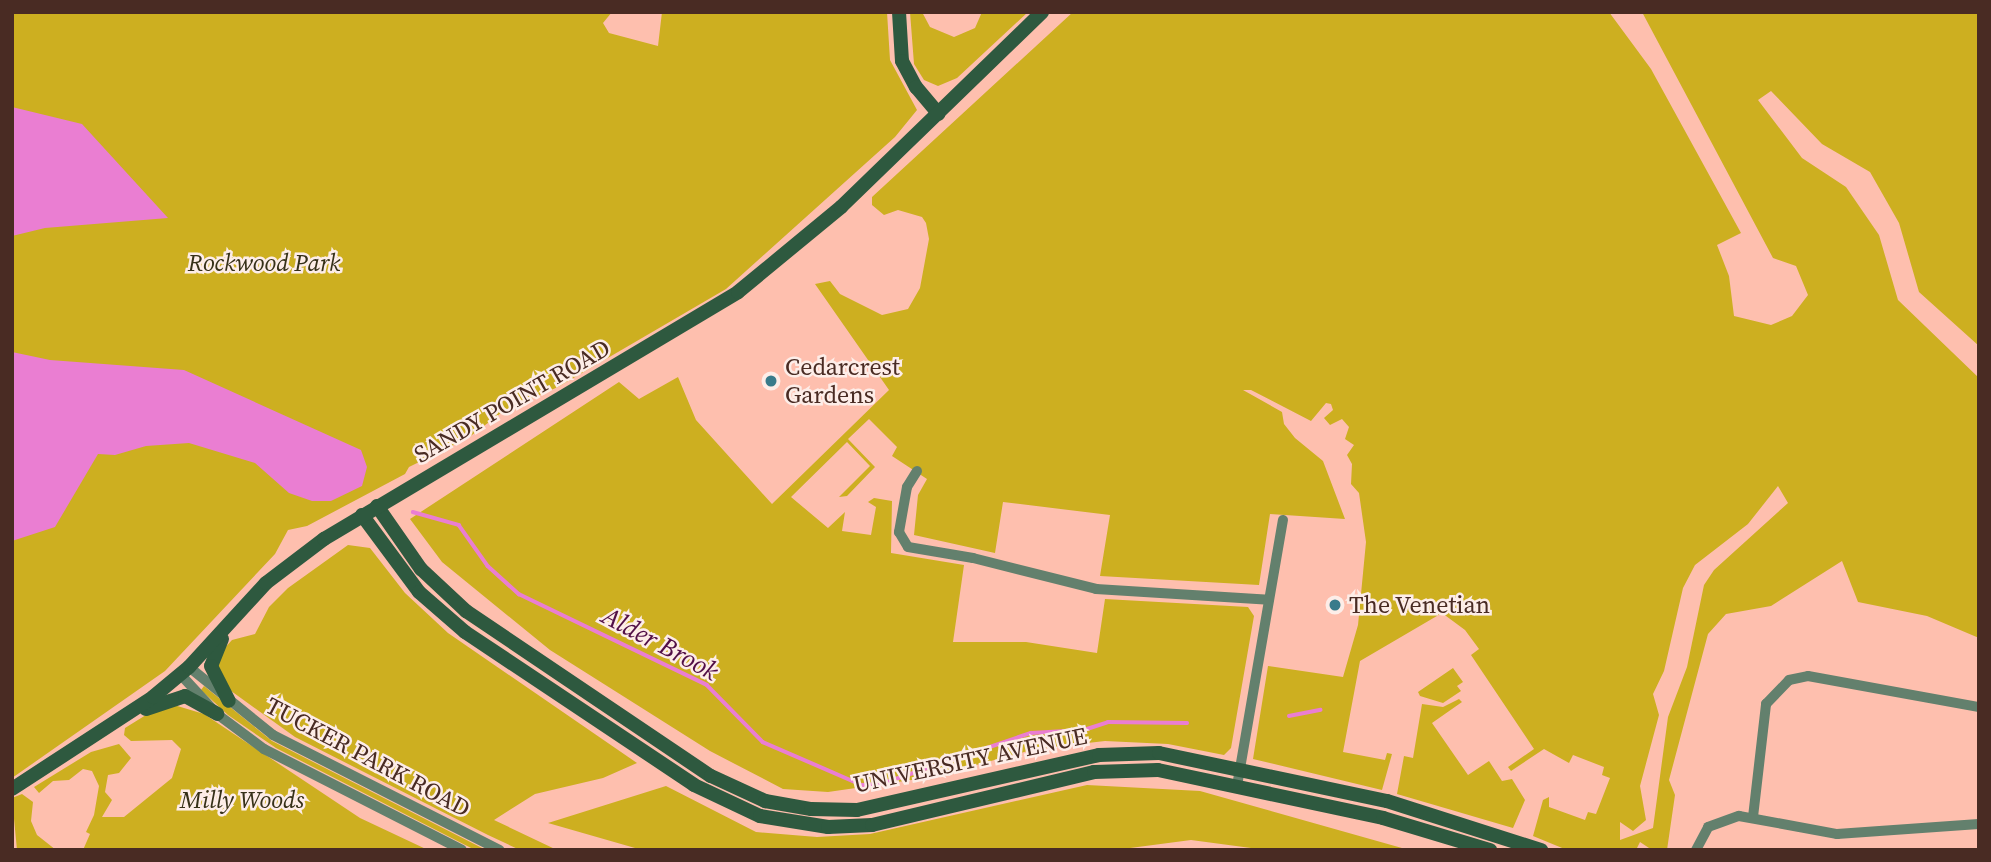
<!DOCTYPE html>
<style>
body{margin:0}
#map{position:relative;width:1991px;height:862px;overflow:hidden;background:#febfae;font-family:"Source Serif 4",serif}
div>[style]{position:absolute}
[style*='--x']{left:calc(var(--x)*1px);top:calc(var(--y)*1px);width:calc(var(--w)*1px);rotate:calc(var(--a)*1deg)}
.green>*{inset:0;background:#cdaf20}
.water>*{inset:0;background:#ea7ed2}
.stream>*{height:3.5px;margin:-1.75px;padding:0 1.75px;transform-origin:1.75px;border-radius:1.75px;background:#ea7ed2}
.street>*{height:10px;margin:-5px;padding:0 5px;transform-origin:5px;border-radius:5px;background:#63806d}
.secondary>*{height:14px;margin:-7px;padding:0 7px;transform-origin:7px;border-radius:7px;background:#2e593f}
.dots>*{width:19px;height:19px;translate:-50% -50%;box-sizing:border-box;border:4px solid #fdede8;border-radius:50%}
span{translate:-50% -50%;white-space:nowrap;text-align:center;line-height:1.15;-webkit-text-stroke:5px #fdede8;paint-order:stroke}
.park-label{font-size:24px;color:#363018;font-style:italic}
.poi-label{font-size:24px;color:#492b23}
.left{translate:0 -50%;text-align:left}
.street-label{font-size:24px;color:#492b23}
.water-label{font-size:26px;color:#520f46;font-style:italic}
.frame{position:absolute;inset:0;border:14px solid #492b23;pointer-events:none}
</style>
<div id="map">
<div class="green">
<i style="clip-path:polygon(12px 12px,612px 12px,603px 23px,609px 33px,658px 46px,662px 12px,887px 12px,890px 60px,917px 110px,895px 137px,726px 289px,558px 387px,505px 410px,468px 438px,409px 467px,405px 474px,307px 526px,288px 530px,275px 554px,165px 671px,12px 778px)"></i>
<i style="clip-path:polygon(910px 12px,922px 12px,930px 27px,954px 37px,975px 28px,982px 12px,1028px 12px,957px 78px,938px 86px,924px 80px,914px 64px)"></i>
<i style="clip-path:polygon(evenodd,1073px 12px,1609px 12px,1651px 69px,1741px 233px,1717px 245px,1729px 276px,1734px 316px,1771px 325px,1792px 316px,1808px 295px,1796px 266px,1773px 258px,1642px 12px,1979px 12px,1979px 346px,1919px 292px,1899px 223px,1870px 172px,1822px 144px,1771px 91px,1758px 100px,1802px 158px,1846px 187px,1879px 235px,1898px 300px,1979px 378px,1979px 638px,1927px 616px,1858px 602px,1842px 561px,1771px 606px,1726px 614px,1708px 634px,1669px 780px,1675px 795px,1667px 850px,1652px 850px,1640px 842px,1636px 850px,1567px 850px,1533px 836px,1543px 800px,1549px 797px,1549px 807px,1585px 820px,1588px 812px,1596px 814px,1610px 778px,1602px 775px,1604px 767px,1573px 755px,1569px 763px,1544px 749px,1511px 771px,1508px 767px,1534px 749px,1471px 655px,1479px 649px,1465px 630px,1442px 613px,1360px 661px,1343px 752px,1385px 760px,1387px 753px,1392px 754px,1382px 790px,1253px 759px,1268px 666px,1343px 677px,1358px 625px,1366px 542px,1359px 493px,1351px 484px,1352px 464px,1347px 455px,1354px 445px,1345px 439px,1349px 427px,1342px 419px,1330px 425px,1324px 418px,1333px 410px,1331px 404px,1326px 403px,1311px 421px,1251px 390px,1243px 390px,1282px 412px,1284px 424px,1295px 438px,1323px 461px,1345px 519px,1270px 514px,1259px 585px,1100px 576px,1110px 515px,1003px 502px,995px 553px,914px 535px,918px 495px,927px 479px,892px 456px,897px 447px,869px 419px,848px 439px,875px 467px,847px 496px,839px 497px,870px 466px,847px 442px,791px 497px,828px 528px,845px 512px,842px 531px,871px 535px,876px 507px,868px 502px,874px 498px,892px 501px,891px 553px,964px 565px,953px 642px,1026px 642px,1097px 653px,1105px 599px,1248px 607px,1254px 616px,1231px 748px,1224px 755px,1168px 744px,1105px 741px,1035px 749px,932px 777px,828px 792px,783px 789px,710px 751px,550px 650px,442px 562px,410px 519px,619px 382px,639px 399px,678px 377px,696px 420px,772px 504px,889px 390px,815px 284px,830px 281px,840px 294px,882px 315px,908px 309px,920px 288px,929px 239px,926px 223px,922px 217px,898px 210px,884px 215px,872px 205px,872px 197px,1073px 12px,1778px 486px,1788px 503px,1714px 570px,1704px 585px,1687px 667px,1668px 717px,1653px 828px,1620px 840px,1620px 822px,1633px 831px,1646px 820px,1640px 786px,1659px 715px,1653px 694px,1664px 671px,1683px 588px,1695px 565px,1748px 524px,1778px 486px)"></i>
<i style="clip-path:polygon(348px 545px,370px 548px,405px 593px,448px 633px,637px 763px,603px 778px,535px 794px,494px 820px,557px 850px,520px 850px,488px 835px,295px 737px,227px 688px,217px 668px,222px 651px,232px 640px,255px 634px,269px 607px,288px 588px)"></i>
<i style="clip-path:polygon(1453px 668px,1463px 682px,1457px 686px,1461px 691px,1443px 703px,1420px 696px,1418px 692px)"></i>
<i style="clip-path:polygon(204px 686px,272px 741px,486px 850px,475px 850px,276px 748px,228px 715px,201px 690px)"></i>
<i style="clip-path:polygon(1459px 699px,1462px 702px,1432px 723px,1468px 775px,1489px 761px,1502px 781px,1512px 779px,1525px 800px,1513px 828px,1397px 794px,1404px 756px,1413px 758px,1422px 704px,1443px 707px)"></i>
<i style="clip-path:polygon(174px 705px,204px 714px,360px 818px,428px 850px,83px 850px,90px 834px,86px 832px,94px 815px,99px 786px,92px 771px,83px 769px,69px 780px,53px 781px,39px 793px,34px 787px,91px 752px,119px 744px,131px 758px,119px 773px,108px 775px,105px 792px,112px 800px,102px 817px,124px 817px,172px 778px,181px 749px,172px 740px,131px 741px,124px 735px,125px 728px,154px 710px)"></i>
<i style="clip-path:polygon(1087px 785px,1200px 791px,1409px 850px,1266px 850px,1191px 840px,1115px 850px,642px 850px,548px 823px,666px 786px,756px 832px,817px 837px,870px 834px)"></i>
<i style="clip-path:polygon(22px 794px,33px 802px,31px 821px,37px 835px,56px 850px,17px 850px,12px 798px)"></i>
</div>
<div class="water">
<i style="clip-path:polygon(12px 107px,82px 124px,168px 218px,45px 228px,12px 236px)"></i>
<i style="clip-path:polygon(12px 352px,50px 360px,184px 370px,361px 450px,367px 467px,362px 486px,331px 501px,312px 501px,289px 493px,255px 463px,189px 443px,146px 446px,115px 455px,98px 454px,55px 527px,12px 541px)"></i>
</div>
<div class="stream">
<i style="--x:413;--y:512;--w:48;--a:15.8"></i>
<i style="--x:459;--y:525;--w:50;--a:54.7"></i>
<i style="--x:488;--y:566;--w:42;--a:42.1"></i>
<i style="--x:519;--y:594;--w:209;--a:25.8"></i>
<i style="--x:707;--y:685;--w:80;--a:45.5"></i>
<i style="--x:763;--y:742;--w:108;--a:23.5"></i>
<i style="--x:862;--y:785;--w:19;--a:-3"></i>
<i style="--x:881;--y:784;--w:158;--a:-18.8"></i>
<i style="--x:1031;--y:733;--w:53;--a:-3.2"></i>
<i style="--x:1084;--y:730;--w:25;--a:-18"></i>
<i style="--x:1108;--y:722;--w:79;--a:0.7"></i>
<i style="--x:1289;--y:716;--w:32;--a:-11"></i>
</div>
<div class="street">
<i style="--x:917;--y:471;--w:19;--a:122"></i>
<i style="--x:907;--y:487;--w:46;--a:100.1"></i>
<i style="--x:899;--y:532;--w:17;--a:59"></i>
<i style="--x:908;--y:547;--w:66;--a:9.6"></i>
<i style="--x:973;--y:558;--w:127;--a:14.1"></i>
<i style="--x:1096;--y:589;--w:173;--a:3.6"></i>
<i style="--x:189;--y:667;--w:108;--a:39"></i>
<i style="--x:273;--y:735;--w:254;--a:26.9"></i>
<i style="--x:181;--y:675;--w:53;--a:47.3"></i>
<i style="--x:217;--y:714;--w:59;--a:36.7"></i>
<i style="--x:264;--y:749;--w:222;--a:27"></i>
<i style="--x:1237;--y:786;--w:270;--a:-80.2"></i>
<i style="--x:1753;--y:817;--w:114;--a:-83.4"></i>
<i style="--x:1766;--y:704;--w:33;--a:-46"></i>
<i style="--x:1789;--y:680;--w:19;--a:-12"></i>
<i style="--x:1808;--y:676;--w:174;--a:10.3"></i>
<i style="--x:1696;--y:850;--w:26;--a:-62"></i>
<i style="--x:1708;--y:827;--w:33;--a:-20"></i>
<i style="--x:1739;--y:816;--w:100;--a:10.4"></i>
<i style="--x:1837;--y:834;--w:142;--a:-4"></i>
</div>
<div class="secondary">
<i style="--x:899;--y:12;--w:49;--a:86.5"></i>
<i style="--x:902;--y:61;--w:30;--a:62"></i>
<i style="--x:916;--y:87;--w:35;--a:50"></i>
<i style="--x:377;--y:506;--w:77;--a:55.1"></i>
<i style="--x:421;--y:569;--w:62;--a:43"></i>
<i style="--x:466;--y:611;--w:295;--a:34"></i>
<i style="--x:711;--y:776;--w:60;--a:24.8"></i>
<i style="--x:765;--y:801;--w:47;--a:9.9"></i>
<i style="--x:811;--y:809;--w:46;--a:1.2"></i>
<i style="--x:857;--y:810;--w:248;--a:-12.8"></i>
<i style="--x:1099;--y:755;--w:60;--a:-1.9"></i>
<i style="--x:1159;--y:753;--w:233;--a:11.9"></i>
<i style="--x:1387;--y:801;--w:162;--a:17.7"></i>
<i style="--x:362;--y:515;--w:96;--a:53.5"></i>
<i style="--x:419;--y:592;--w:61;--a:41"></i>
<i style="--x:465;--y:632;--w:275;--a:33.7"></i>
<i style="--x:694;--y:785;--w:73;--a:25.2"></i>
<i style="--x:760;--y:816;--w:69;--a:9.2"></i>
<i style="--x:828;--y:827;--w:44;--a:-2.6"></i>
<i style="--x:872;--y:825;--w:228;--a:-13.4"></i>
<i style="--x:1094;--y:772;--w:64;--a:-1.8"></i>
<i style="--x:1158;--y:770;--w:230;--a:12"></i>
<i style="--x:1383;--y:818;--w:112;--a:16.7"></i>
<i style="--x:222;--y:639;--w:29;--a:112"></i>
<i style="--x:211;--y:666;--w:39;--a:63"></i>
<i style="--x:146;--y:709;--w:41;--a:-18.4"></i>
<i style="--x:185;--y:696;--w:37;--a:29"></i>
<i style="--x:12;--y:789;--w:168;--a:-33.1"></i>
<i style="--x:153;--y:697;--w:47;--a:-39.8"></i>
<i style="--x:189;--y:667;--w:114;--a:-47.5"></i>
<i style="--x:266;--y:583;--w:73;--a:-37.2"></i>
<i style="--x:324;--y:539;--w:482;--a:-30.8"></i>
<i style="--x:738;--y:292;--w:134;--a:-39.5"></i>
<i style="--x:841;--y:207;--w:280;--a:-44.1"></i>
</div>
<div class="dots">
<i style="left:771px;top:381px;background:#387b8b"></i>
<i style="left:1335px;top:605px;background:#387b8b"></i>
</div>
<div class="park-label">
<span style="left:264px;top:263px">Rockwood Park</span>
<span style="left:242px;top:800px">Milly Woods</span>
</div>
<div class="poi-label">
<span class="left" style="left:785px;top:381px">Cedarcrest<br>Gardens</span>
<span class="left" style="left:1349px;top:605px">The Venetian</span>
</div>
<div class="street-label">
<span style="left:512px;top:401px;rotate:-30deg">SANDY POINT ROAD</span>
<span style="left:368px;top:757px;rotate:28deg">TUCKER PARK ROAD</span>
<span style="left:970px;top:760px;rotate:-12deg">UNIVERSITY AVENUE</span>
</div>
<div class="water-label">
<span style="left:660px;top:644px;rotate:28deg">Alder Brook</span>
</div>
<div class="frame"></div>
</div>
